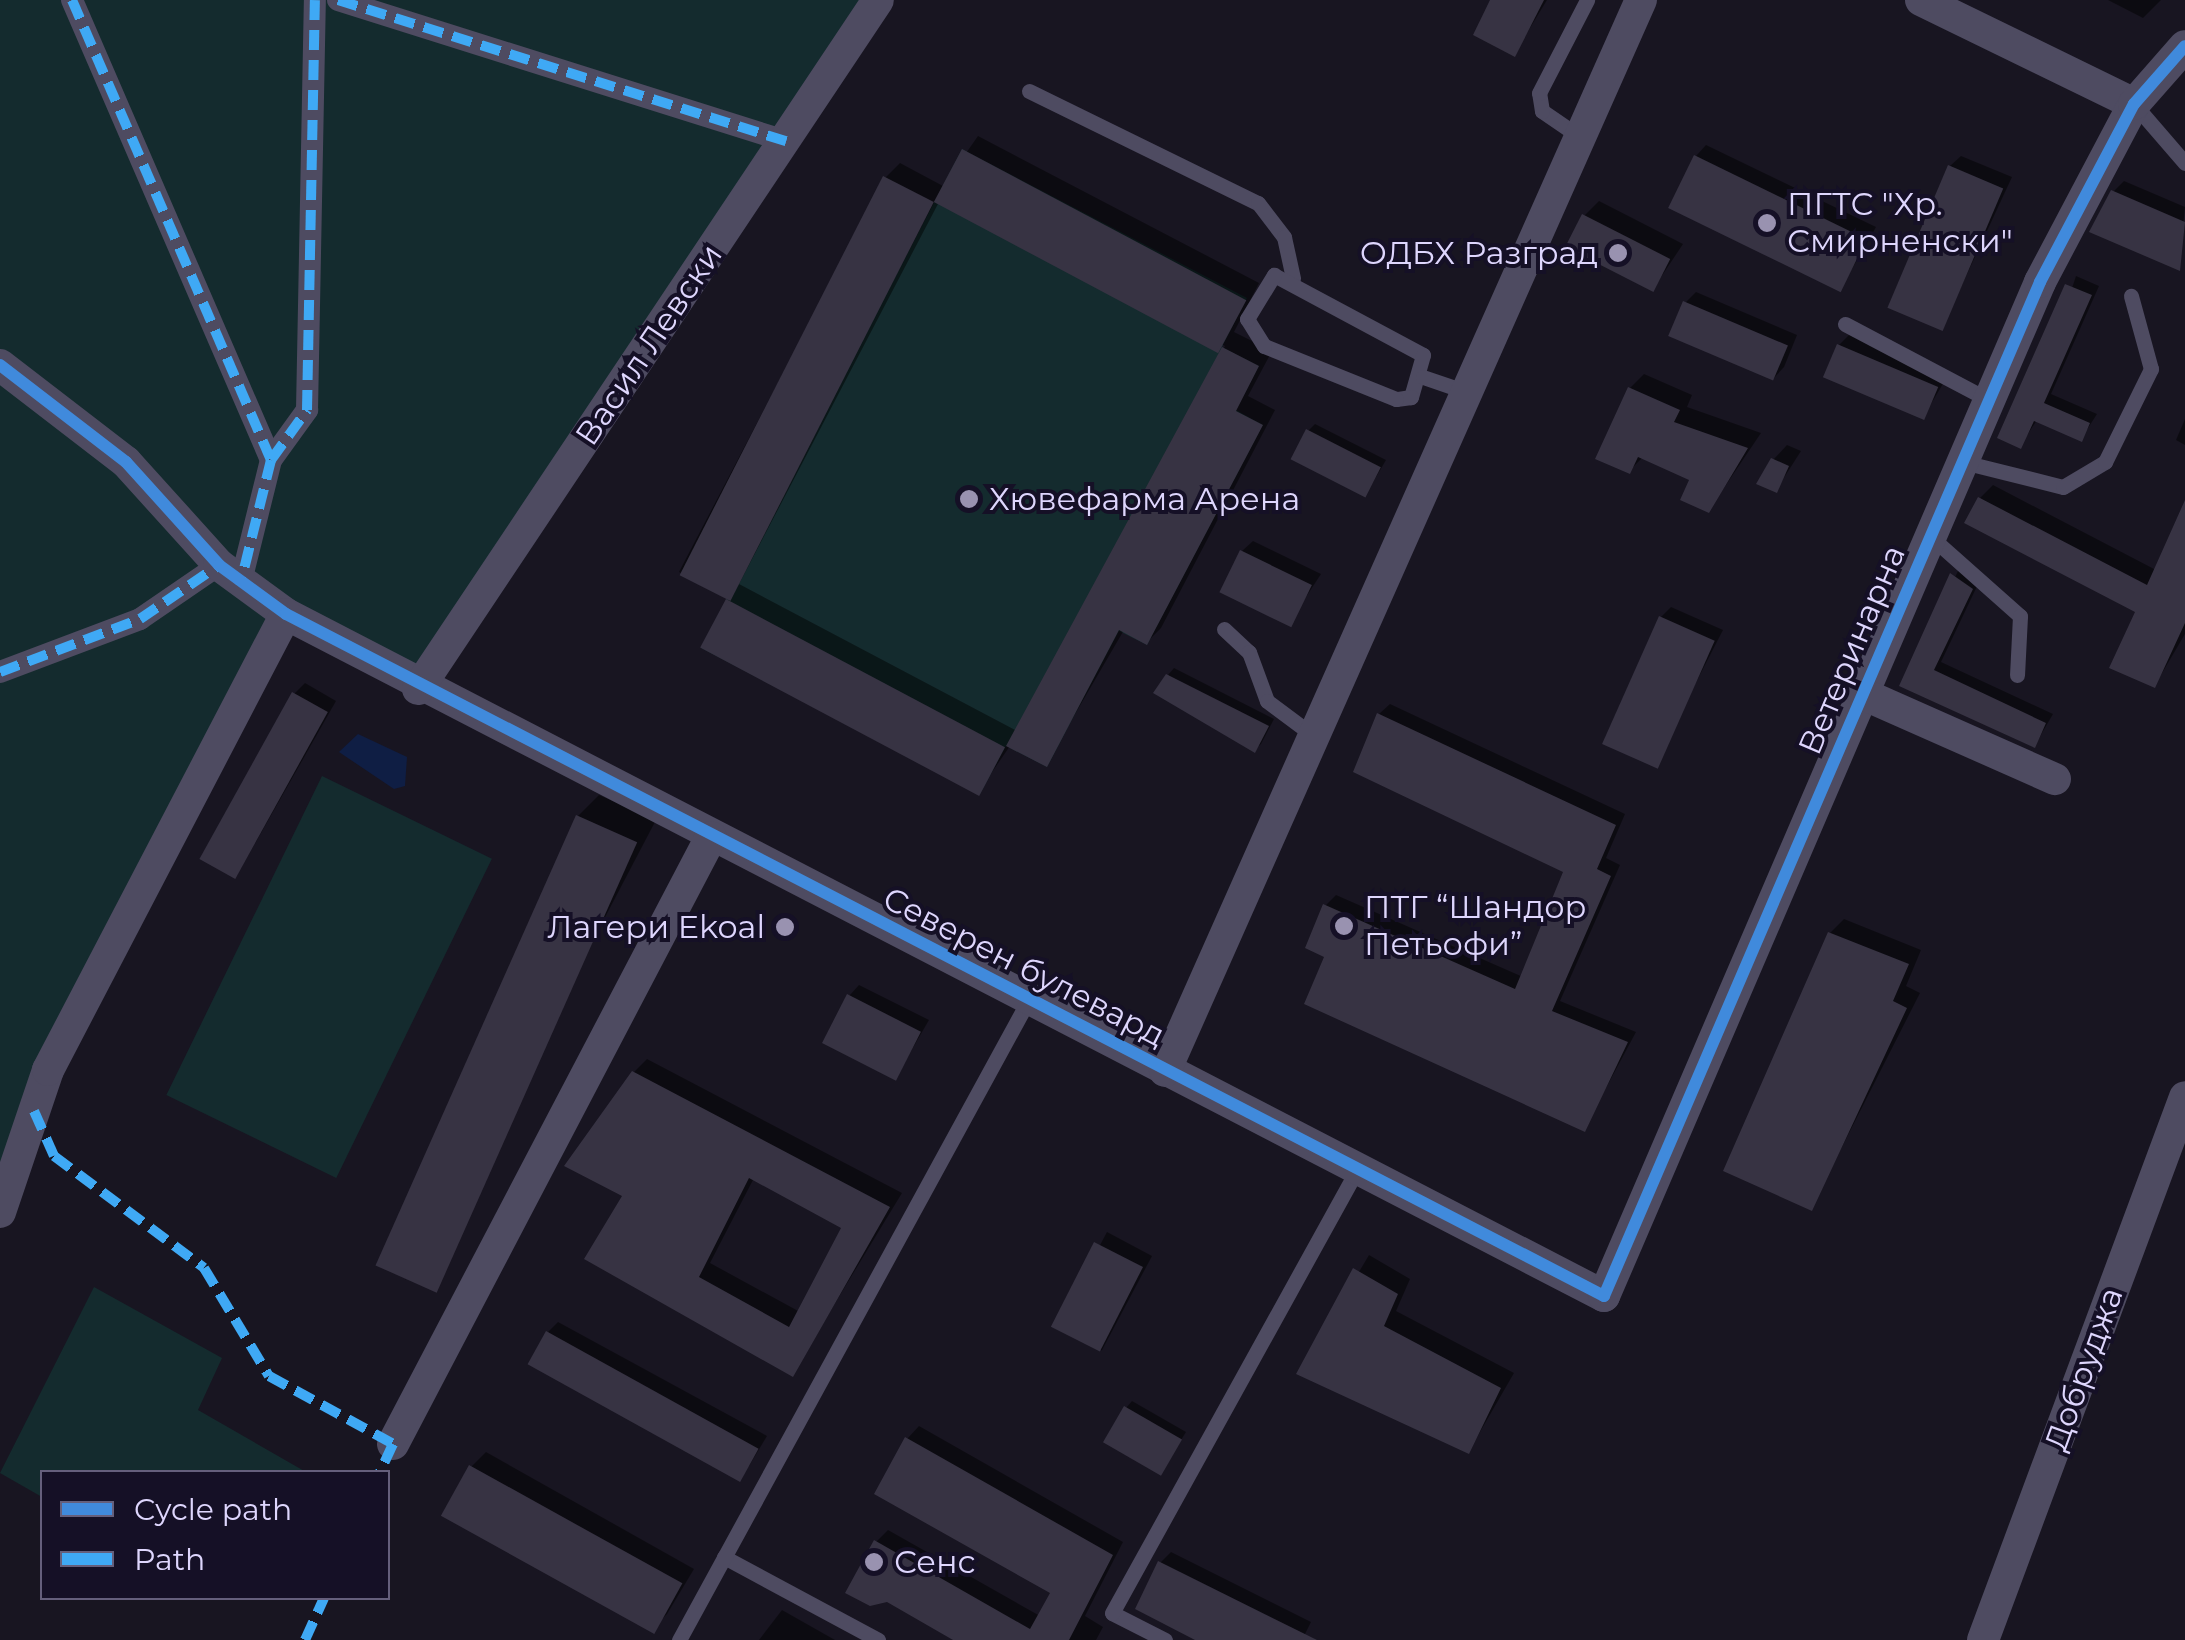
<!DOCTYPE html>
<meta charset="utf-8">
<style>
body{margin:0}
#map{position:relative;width:2185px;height:1640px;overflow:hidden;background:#181521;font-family:Montserrat,sans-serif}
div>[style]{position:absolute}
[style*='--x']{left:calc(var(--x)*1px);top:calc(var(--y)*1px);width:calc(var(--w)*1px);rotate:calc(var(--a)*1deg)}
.green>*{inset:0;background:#142b2e;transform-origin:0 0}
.water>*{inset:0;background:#0f1e44}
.shadow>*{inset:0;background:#0007;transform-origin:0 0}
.building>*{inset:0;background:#373343;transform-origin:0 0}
.service>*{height:15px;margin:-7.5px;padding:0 7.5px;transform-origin:7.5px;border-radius:7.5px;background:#4e4b61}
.pedestrian>*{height:22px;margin:-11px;padding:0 11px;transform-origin:11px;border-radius:11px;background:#4e4b61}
.minor>*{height:32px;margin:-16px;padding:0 16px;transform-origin:16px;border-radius:16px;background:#4e4b61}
.quiet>*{height:10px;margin-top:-5px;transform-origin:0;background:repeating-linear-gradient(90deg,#3fa9f5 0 20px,transparent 0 30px)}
.cycleway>*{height:12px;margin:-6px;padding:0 6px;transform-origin:6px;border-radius:6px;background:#408adc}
.dots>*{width:28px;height:28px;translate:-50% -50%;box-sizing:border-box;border:5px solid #151026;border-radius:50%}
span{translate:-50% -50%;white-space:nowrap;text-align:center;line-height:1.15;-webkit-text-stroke:8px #151026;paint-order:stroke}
.poi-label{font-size:32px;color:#ded6fd}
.left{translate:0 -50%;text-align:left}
.right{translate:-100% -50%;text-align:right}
.street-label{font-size:32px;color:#ded6fd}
.legend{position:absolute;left:40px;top:1470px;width:350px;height:130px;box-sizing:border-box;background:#151026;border:2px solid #655f7c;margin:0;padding:12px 18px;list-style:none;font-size:30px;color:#ded6fd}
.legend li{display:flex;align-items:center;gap:20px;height:50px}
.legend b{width:50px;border:2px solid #655f7c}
</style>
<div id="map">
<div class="green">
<i style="clip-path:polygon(0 0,870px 0,428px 682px,283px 604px,0 1178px)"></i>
<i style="clip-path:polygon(962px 149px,1247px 298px,1222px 347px,1259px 366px,1236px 410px,1263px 425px,1147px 645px,1119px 631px,1047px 767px,1006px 746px,980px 794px,701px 648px)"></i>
<i style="left:322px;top:776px;width:189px;height:355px;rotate:26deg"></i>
<i style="clip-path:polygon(94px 1287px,222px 1358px,198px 1410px,306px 1472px,42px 1472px,42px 1497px,0 1473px)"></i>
</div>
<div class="water">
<i style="clip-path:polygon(358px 734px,407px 757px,405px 786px,394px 789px,339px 752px)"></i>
</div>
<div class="shadow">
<i style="clip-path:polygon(1492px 0,1547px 0,1514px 54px)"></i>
<i style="clip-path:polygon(2108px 0,2161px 0,2143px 18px)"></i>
<i style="clip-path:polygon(evenodd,978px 136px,1259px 283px,1234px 332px,1272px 351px,1248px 396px,1275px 410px,1161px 628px,1147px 642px,1124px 630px,1046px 764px,1010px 746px,979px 791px,704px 647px,729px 598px,679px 572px,885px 178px,900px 163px,943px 186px,978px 136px,939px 202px,1225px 346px,1017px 731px,739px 584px,939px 202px)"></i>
<i style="clip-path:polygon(1706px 145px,1876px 227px,1840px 290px,1696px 156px)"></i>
<i style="clip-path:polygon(1961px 156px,2012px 177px,1942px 328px,1950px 166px)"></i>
<i style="clip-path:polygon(2124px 181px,2185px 207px,2179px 268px,2113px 192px)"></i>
<i style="clip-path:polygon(1599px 201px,1683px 244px,1653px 289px,1584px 216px)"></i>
<i style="clip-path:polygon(2076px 276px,2099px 286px,2051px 394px,2097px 414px,2081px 439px,2037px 420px,2020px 446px)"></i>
<i style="clip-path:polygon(1696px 292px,1797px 335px,1784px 367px,1774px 378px,1685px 303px)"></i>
<i style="clip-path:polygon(1849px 335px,1947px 377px,1922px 419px,1839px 345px)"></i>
<i style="clip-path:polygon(1644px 374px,1692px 395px,1687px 407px,1761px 433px,1709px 510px,1692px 479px,1643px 457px,1629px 471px,1630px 388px)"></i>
<i style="clip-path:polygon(2185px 419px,2185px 445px,2176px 440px)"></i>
<i style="clip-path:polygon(1315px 424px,1386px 460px,1365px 496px,1308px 431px)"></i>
<i style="clip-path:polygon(1787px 445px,1801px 451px,1776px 490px,1773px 460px)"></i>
<i style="clip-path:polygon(1993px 485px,2156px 570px,2185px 506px,2185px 634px,2155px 685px,2138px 611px,1980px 498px)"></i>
<i style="clip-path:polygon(1253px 541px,1321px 574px,1289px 623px,1242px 551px)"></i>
<i style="clip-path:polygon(1960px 567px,1980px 580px,1941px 662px,2053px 714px,2035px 745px,1902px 685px)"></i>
<i style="clip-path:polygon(1671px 607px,1723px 630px,1655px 762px,1661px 617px)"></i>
<i style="clip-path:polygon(1174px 668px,1274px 719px,1261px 744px,1254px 750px,1168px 675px)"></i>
<i style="clip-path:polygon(305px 683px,336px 701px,236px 877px,294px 694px)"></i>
<i style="clip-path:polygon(1390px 704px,1625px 814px,1606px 858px,1620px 865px,1560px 1001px,1636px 1032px,1584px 1129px,1327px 956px,1325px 906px,1336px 895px,1523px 977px,1566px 871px,1379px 714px)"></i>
<i style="clip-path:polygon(599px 795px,656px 820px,426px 1259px,405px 1280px,578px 816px)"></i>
<i style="clip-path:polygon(1844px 919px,1921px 950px,1906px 986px,1920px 993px,1811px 1208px,1830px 933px)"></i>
<i style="clip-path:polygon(859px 985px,929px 1020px,896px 1077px,849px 996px)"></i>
<i style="clip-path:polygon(evenodd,647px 1059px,902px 1193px,792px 1374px,587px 1258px,625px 1195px,634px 1072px,647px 1059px,754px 1178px,844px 1227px,800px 1312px,710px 1263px,754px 1178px)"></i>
<i style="left:1107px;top:1232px;width:51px;height:107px;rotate:28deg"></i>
<i style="clip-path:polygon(1369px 1255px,1410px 1279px,1396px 1311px,1514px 1373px,1469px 1451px,1299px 1373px)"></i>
<i style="clip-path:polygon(558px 1322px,767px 1436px,749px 1466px,738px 1477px,548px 1332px)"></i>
<i style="clip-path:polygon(1132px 1401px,1186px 1432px,1161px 1472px,1126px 1408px)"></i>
<i style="clip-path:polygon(919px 1426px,1123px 1542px,1085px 1616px,1103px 1627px,1096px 1640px,953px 1640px,876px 1542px,888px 1530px,1040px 1616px,1054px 1592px,907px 1439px)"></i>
<i style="clip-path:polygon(486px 1452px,694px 1569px,667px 1614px,652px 1629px,471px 1467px)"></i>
<i style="clip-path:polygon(1171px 1552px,1311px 1622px,1302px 1640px,1200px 1640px,1160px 1563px)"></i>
<i style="clip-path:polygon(782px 1610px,835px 1640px,759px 1640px)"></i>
</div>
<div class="building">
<i style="clip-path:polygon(1490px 0,1544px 0,1515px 57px,1473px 35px)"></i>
<i style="left:962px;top:149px;width:322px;height:60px;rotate:28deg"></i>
<i style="left:1694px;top:155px;width:192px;height:59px;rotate:26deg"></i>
<i style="left:1948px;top:165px;width:60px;height:155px;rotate:23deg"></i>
<i style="left:883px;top:176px;width:57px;height:448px;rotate:27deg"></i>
<i style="clip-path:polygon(2111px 190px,2185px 222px,2180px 271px,2089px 232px)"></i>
<i style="left:1582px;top:214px;width:99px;height:37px;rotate:27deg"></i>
<i style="clip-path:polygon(2065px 284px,2092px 295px,2044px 403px,2090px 423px,2082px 442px,2034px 421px,2021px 449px,1997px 438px)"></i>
<i style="left:1683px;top:301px;width:114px;height:38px;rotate:23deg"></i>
<i style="left:1837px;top:344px;width:110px;height:36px;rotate:23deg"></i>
<i style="clip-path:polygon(1222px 347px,1259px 366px,1236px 411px,1263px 425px,1147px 645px,1119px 630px,1047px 767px,1006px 746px)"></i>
<i style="clip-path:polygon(1628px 387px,1680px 410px,1674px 422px,1748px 448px,1709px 513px,1680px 500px,1689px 480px,1638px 457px,1630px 474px,1595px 459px)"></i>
<i style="left:1306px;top:429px;width:84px;height:34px;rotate:27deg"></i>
<i style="clip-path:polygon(1771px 458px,1789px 466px,1777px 493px,1756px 484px)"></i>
<i style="clip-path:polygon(1978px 497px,2147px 585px,2185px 500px,2185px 623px,2155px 688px,2109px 668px,2135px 612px,1964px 523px)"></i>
<i style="left:1240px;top:550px;width:80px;height:47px;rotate:26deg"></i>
<i style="clip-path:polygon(1950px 573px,1973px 589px,1934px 670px,2046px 723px,2035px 748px,1899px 686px)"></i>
<i style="left:726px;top:599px;width:316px;height:55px;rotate:28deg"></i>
<i style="left:1659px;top:616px;width:61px;height:140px;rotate:24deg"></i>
<i style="clip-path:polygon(1166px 674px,1269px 726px,1255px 753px,1153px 693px)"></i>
<i style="left:292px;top:692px;width:41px;height:191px;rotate:29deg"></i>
<i style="clip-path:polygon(1377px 713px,1616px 825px,1597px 869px,1611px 876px,1552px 1011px,1628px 1042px,1585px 1132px,1304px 1004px,1324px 957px,1305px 948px,1323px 904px,1515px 989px,1563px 872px,1353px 772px)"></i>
<i style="left:576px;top:815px;width:67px;height:493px;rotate:24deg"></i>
<i style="clip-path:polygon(1828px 932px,1909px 964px,1893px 1001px,1907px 1008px,1812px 1211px,1723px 1171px)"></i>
<i style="left:847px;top:994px;width:83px;height:55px;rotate:27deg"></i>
<i style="clip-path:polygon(evenodd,632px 1071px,890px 1207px,793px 1377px,584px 1259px,622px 1196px,564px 1166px,632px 1071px,749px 1178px,841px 1228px,789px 1327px,699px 1277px,749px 1178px)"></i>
<i style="left:1094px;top:1242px;width:55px;height:95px;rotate:27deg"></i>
<i style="clip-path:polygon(1353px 1268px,1398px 1294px,1384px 1326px,1501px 1388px,1469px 1454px,1296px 1374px)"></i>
<i style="left:546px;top:1331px;width:243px;height:38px;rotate:29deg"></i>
<i style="left:1124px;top:1406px;width:67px;height:42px;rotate:30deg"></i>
<i style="clip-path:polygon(905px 1437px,1113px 1555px,1069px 1640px,953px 1640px,887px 1602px,870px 1606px,845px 1593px,874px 1540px,1030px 1629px,1050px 1593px,874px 1494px)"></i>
<i style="left:469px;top:1465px;width:244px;height:58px;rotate:29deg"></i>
<i style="clip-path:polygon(1158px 1561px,1317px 1640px,1195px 1640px,1135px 1609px)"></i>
</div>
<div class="service">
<i style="--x:1029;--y:91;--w:255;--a:26.1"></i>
<i style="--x:1258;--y:203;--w:43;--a:52.6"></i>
<i style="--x:1284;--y:237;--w:42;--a:77.6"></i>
<i style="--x:2134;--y:104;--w:78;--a:49.2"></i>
<i style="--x:1580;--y:137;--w:46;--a:-145.6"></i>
<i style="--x:1542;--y:111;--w:18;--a:-99"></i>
<i style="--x:1539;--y:93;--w:105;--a:-62.7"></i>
<i style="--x:1274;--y:275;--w:169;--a:28.2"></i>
<i style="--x:1423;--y:355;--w:44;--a:105.9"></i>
<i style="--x:1411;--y:397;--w:15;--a:172"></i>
<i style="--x:1396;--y:399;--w:142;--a:-158.1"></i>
<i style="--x:1264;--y:346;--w:32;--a:-122"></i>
<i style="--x:1247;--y:319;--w:52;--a:-58.5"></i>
<i style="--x:1845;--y:324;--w:163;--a:27.8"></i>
<i style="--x:1423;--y:377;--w:46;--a:18.8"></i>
<i style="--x:1963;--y:462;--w:103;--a:14"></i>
<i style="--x:2063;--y:487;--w:49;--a:-30.8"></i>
<i style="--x:2105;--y:462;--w:104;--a:-63.7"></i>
<i style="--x:2151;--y:369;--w:76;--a:-105.3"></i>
<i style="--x:1931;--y:537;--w:119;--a:41.6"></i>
<i style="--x:2020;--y:616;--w:59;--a:92.9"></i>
<i style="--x:1224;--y:629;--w:34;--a:43"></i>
<i style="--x:1249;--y:652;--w:52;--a:69.8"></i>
<i style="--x:1267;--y:701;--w:59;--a:36.7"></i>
<i style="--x:724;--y:1557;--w:175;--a:28.3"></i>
<i style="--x:679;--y:1640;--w:728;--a:-61.36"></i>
<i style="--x:1165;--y:1640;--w:59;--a:-153"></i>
<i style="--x:1112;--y:1613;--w:506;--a:-61.06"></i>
</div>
<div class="pedestrian">
<i style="--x:72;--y:0;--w:501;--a:66.61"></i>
<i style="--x:271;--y:460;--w:129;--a:103.9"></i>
<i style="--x:338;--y:0;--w:470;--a:17.5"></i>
<i style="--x:271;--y:460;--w:62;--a:-54.2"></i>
<i style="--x:307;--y:410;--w:410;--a:-88.9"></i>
<i style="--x:0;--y:672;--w:150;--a:-20.7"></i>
<i style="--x:140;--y:619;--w:96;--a:-34.4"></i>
</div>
<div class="minor">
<i style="--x:1921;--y:0;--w:237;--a:26"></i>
<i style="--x:0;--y:365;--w:159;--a:37.6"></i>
<i style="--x:126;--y:462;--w:139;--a:47.9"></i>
<i style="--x:219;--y:565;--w:83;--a:36.2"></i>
<i style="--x:286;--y:614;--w:1484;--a:27.36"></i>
<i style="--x:1604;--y:1296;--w:1104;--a:-66.73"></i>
<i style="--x:2040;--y:282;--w:201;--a:-62.2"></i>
<i style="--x:2134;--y:104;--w:77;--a:-48.7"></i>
<i style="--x:418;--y:689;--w:828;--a:-56.27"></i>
<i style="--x:1863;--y:694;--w:210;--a:23.9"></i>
<i style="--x:1165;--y:1071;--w:1172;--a:-66.04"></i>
<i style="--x:0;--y:1212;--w:150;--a:-71.3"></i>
<i style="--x:48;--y:1070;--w:514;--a:-62.44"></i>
<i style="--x:393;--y:1444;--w:685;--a:-62.35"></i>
<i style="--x:1983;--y:1640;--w:579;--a:-69.59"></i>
</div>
<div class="quiet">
<i style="--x:72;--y:0;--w:501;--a:66.61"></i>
<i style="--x:271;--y:460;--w:129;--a:103.9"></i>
<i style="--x:338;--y:0;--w:470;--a:17.5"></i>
<i style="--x:271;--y:460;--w:62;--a:-54.2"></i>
<i style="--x:307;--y:410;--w:410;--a:-88.9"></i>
<i style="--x:0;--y:672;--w:150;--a:-20.7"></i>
<i style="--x:140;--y:619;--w:96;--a:-34.4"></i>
<i style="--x:34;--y:1111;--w:49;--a:66"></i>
<i style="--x:54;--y:1156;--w:187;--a:36.7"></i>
<i style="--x:204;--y:1268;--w:126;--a:59"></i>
<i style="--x:269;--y:1376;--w:141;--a:28.7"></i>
<i style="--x:393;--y:1444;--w:31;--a:115"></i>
<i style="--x:305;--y:1640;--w:46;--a:-65.7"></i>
</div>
<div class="cycleway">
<i style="--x:0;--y:365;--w:159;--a:37.6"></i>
<i style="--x:126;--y:462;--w:139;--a:47.9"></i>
<i style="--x:219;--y:565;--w:83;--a:36.2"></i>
<i style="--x:286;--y:614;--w:1484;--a:27.36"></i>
<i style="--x:1604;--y:1296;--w:1104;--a:-66.73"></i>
<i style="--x:2040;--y:282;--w:201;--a:-62.2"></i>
<i style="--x:2134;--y:104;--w:77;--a:-48.7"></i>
</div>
<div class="dots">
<i style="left:1767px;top:223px;background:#9992b0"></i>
<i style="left:1618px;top:253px;background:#9992b0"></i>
<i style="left:969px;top:499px;background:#9992b0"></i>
<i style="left:1344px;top:926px;background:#9992b0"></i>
<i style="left:785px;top:927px;background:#9992b0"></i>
<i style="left:874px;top:1562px;background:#9992b0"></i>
</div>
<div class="poi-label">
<span class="left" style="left:1787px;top:223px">ПГТС "Хр.<br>Смирненски"</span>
<span class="right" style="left:1598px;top:253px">ОДБХ Разград</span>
<span class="left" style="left:989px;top:499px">Хювефарма Арена</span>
<span class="left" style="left:1364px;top:926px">ПТГ “Шандор<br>Петьофи”</span>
<span class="right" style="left:765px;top:927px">Лагери Ekoal</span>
<span class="left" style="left:894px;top:1562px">Сенс</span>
</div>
<div class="street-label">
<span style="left:649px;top:345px;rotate:-56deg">Васил Левски</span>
<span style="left:1852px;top:650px;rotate:-67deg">Ветеринарна</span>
<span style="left:1024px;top:967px;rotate:27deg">Северен булевард</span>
<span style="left:2084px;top:1369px;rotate:-70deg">Добруджа</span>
</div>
<ul class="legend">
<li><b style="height:12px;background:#408adc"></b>Cycle path</li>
<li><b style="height:12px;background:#3fa9f5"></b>Path</li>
</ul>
</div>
